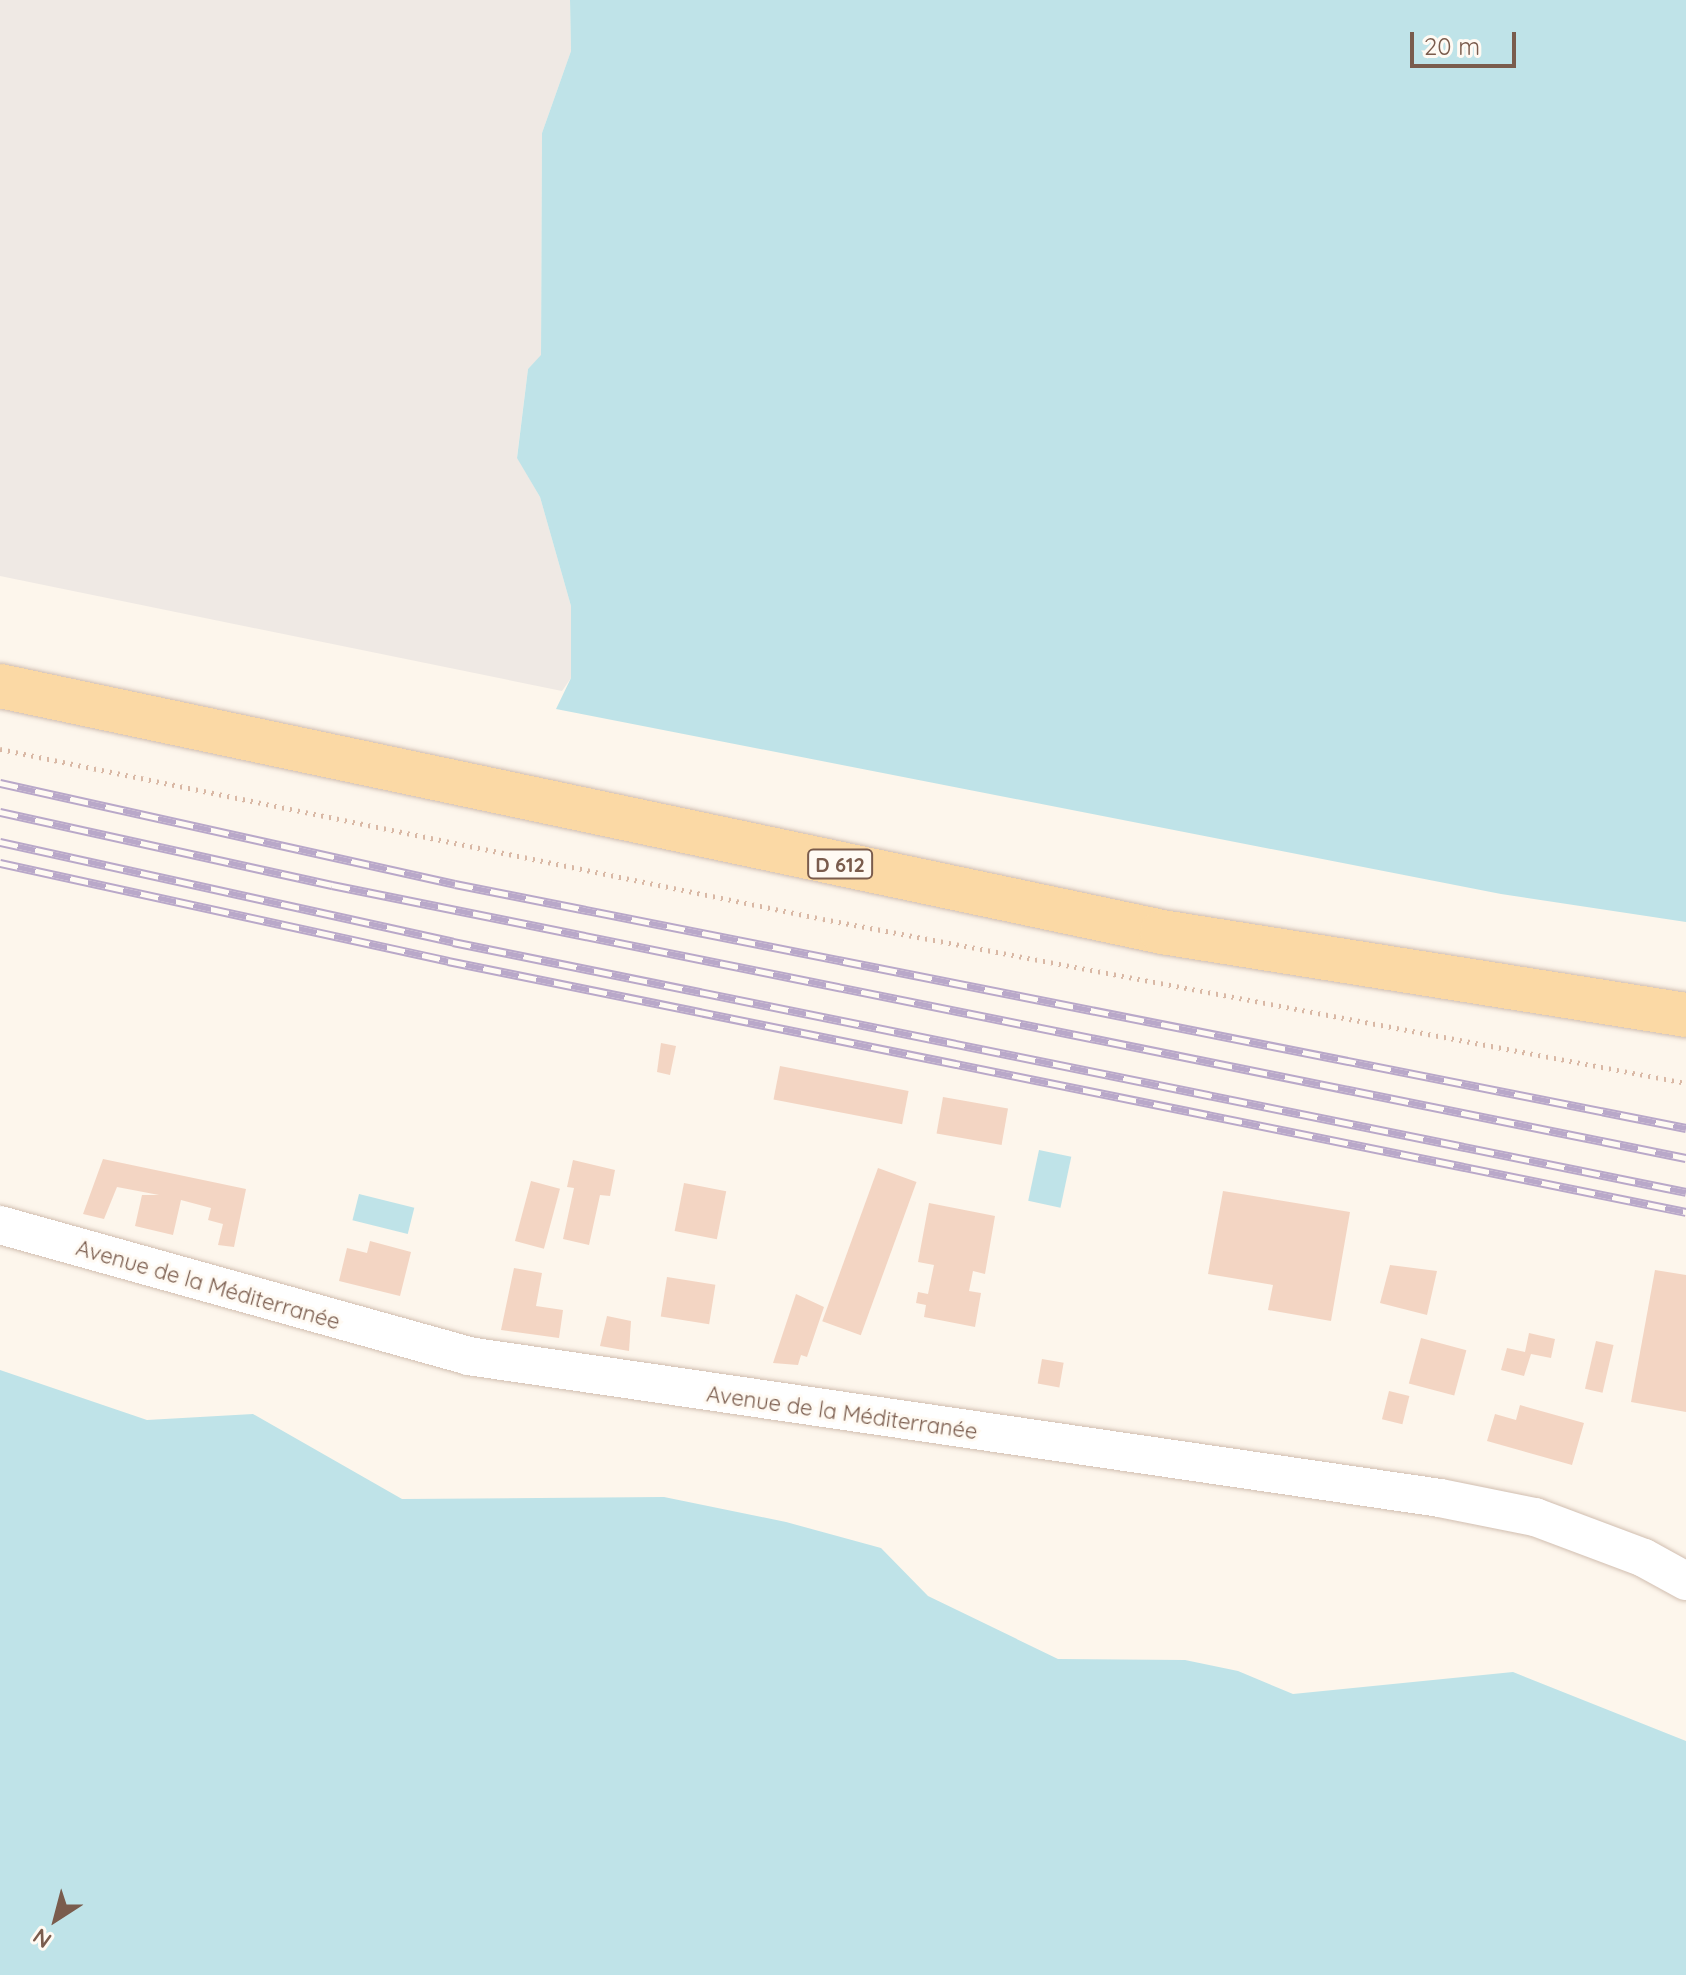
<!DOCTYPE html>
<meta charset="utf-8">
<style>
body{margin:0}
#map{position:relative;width:1686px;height:1975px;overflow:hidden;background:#fdf6ec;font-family:Quicksand,sans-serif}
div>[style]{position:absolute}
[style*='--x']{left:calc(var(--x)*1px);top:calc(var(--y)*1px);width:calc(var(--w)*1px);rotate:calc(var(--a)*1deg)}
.industrial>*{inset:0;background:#efe9e4}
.water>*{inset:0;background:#bfe3e8;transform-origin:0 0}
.building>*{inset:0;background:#f3d5c3;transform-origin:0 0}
.path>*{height:5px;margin-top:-2.5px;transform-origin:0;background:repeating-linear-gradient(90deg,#d9b8a5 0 2px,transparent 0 8px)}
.roads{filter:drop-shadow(0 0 2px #d1beb0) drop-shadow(0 0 2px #d1beb0)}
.street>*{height:38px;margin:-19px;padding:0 19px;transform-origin:19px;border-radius:19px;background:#fff}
.primary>*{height:44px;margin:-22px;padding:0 22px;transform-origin:22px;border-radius:22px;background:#fbd9a5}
.rail>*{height:9px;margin-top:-4.5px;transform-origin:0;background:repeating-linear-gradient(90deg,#fffaf3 0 18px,#b9a8c9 0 36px);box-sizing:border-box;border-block:2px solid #b9a8c9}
span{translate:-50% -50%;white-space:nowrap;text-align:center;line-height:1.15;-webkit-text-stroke:6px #fffaf3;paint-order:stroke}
.shield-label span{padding:2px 6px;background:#fffaf3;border:2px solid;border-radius:6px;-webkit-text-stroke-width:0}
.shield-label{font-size:20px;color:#7a5c4d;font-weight:700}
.street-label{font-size:22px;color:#7a5c4d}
.north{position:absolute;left:16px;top:1879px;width:80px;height:80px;-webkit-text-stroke:6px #fffaf3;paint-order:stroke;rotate:216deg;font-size:22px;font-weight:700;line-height:32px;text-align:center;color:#7a5c4d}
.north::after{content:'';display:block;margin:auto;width:28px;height:36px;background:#7a5c4d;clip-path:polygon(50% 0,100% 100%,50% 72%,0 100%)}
.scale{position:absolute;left:1410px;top:32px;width:106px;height:36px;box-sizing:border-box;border:4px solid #7a5c4d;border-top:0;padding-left:10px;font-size:24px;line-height:28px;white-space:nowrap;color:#7a5c4d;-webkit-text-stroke:6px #fffaf3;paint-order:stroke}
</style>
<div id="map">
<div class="industrial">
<i style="clip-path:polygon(0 0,570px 0,571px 51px,542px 133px,541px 356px,528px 369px,517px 457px,540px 497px,571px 606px,571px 678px,562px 691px,0 576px)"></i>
</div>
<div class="water">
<i style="clip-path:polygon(570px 0,1686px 0,1686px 922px,1501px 894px,556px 709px,571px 678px,571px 606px,540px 497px,517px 458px,528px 369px,541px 355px,542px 133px,571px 51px)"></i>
<i style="left:1039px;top:1150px;width:33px;height:52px;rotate:12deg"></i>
<i style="left:359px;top:1194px;width:57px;height:27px;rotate:14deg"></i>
<i style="clip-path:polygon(0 1370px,147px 1420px,253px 1414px,402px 1499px,664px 1497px,786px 1522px,881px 1548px,928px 1596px,1058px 1659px,1185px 1660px,1238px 1671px,1293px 1694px,1513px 1672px,1686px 1741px,1686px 1975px,0 1975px)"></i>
</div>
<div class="building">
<i style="clip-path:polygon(661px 1043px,676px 1046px,670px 1075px,657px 1072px)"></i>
<i style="left:780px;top:1066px;width:131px;height:34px;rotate:11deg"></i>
<i style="left:943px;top:1097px;width:66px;height:37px;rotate:10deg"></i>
<i style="clip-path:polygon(103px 1159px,246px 1189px,234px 1247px,218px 1245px,223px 1224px,208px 1220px,211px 1208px,181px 1200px,173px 1235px,135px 1226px,142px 1195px,159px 1195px,117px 1187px,104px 1219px,83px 1214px)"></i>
<i style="clip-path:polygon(573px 1160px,615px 1170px,610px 1196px,600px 1195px,589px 1245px,563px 1239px,574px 1188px,567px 1187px)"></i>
<i style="left:878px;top:1168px;width:41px;height:163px;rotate:20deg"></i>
<i style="left:531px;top:1181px;width:30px;height:62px;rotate:15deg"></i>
<i style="left:684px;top:1183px;width:43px;height:49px;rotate:11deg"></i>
<i style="clip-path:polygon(1223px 1191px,1350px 1212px,1331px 1321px,1268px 1310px,1273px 1285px,1208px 1274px)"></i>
<i style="clip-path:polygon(929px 1203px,995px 1216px,985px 1274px,973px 1271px,969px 1291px,981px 1293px,975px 1327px,924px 1317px,926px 1305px,916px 1303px,918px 1292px,928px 1294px,934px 1265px,918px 1262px)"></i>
<i style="clip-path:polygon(370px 1241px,411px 1252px,400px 1296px,339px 1281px,347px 1248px,367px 1253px)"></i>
<i style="clip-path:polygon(1390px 1265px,1437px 1271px,1427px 1315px,1380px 1303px)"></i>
<i style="clip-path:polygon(514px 1268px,542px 1273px,536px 1306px,563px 1310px,559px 1338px,501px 1330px)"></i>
<i style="clip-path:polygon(1655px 1270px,1686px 1275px,1686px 1412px,1631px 1402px)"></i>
<i style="left:667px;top:1277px;width:49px;height:40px;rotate:9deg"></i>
<i style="clip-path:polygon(796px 1294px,824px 1307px,807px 1357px,801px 1355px,798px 1365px,773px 1363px)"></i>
<i style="clip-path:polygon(607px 1316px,631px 1321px,629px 1351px,600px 1346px)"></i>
<i style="clip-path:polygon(1529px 1333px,1555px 1339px,1551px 1358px,1531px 1354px,1524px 1376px,1501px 1370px,1507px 1348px,1525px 1352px)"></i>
<i style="left:1421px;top:1338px;width:47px;height:47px;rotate:15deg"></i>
<i style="left:1596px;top:1341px;width:18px;height:49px;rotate:13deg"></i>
<i style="left:1042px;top:1359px;width:22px;height:25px;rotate:10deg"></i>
<i style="left:1389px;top:1391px;width:21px;height:29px;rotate:14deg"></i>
<i style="clip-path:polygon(1520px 1405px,1584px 1423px,1572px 1465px,1487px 1441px,1495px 1414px,1516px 1420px)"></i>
</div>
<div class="path">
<i style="--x:0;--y:749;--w:840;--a:11.67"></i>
<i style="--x:823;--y:919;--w:878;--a:10.76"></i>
</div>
<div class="roads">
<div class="street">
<i style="--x:0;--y:1225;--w:486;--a:15.6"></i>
<i style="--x:468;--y:1356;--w:982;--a:8.31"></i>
<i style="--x:1440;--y:1498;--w:97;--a:11.3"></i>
<i style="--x:1535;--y:1517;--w:116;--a:20.6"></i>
<i style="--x:1644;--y:1558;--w:48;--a:28.7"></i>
</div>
<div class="primary">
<i style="--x:0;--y:686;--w:1188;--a:11.95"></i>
<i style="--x:1162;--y:932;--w:531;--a:9"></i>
</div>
</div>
<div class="rail">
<i style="--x:0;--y:783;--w:466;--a:12.5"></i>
<i style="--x:455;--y:884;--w:1255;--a:11.21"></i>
<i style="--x:0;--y:812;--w:340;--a:12.4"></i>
<i style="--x:332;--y:885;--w:1381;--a:11.4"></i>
<i style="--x:0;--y:842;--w:464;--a:12.4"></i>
<i style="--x:453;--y:942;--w:1258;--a:11.46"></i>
<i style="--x:0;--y:863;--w:459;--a:12.3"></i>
<i style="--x:448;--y:961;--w:1263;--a:11.46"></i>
</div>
<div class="shield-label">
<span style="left:840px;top:864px">D 612</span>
</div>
<div class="street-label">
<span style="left:208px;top:1285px;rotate:16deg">Avenue de la Méditerranée</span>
<span style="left:842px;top:1413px;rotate:8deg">Avenue de la Méditerranée</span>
</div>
<div class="north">N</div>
<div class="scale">20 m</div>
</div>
